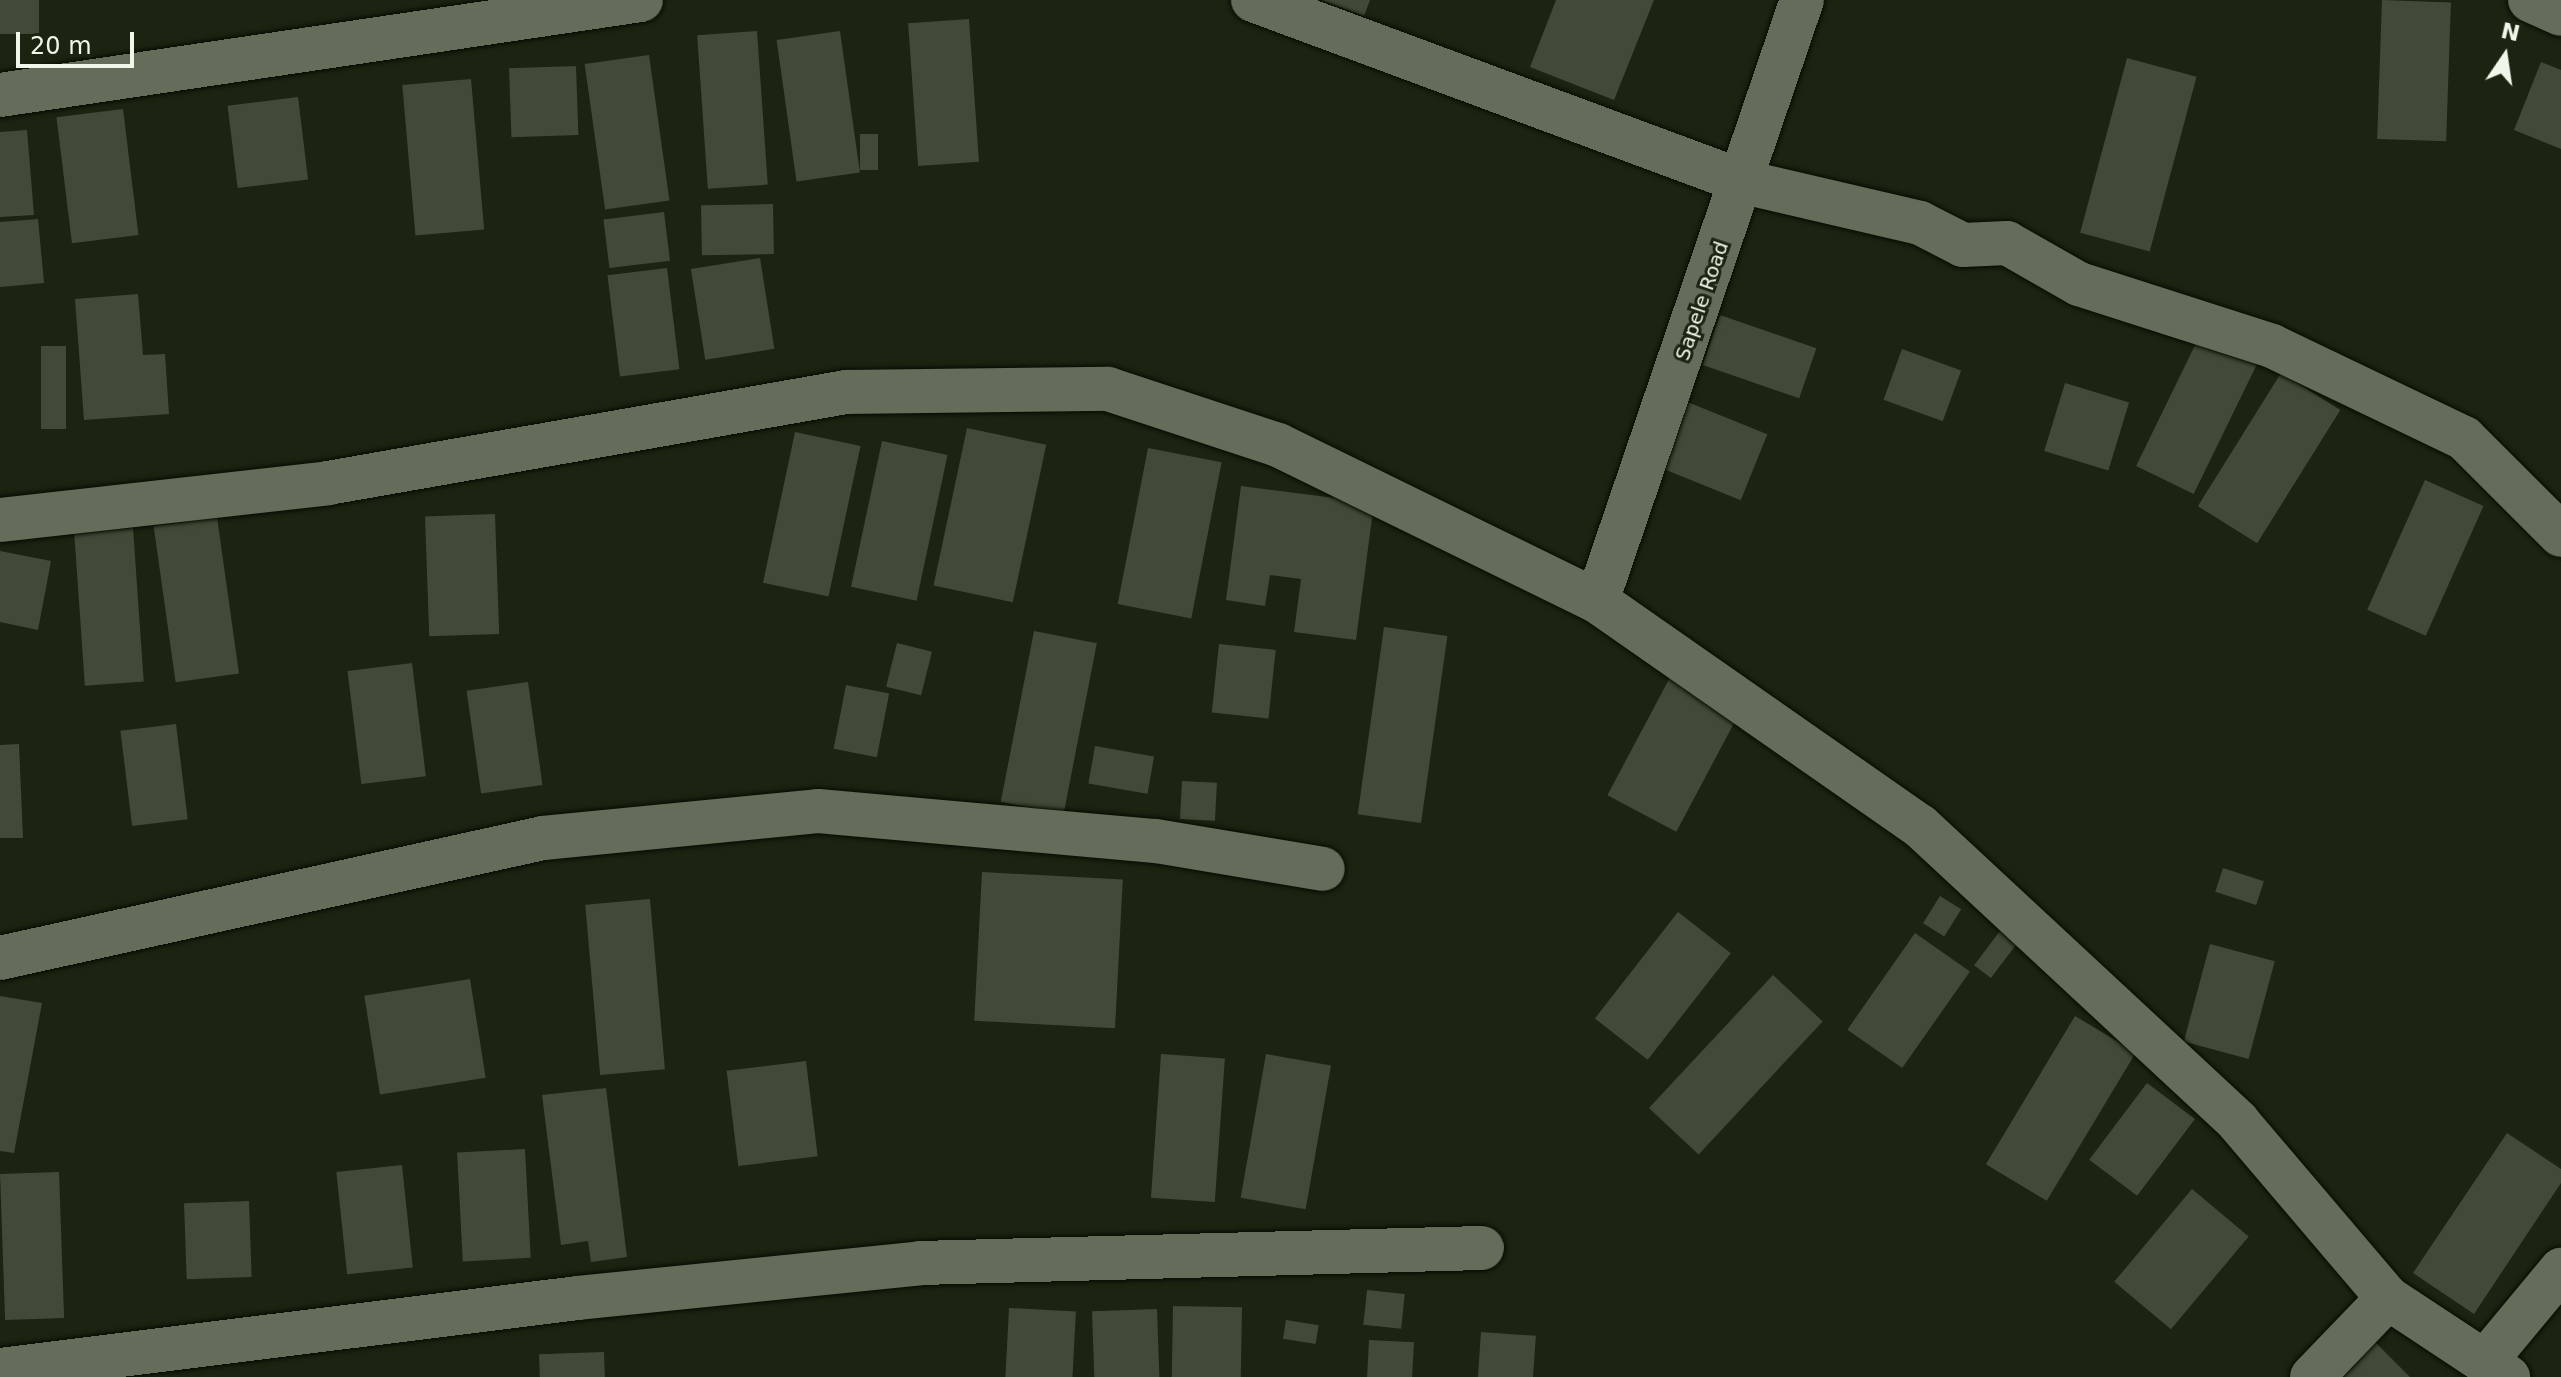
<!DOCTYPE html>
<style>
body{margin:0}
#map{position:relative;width:2561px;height:1377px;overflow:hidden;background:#1b2311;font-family:"DejaVu Sans",sans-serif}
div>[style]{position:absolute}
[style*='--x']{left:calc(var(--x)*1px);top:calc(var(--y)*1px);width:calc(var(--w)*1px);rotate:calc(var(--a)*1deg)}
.building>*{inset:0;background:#414a37;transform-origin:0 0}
.roads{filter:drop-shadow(0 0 2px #060c01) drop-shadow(0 0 2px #060c01)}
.minor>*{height:44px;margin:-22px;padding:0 22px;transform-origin:22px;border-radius:22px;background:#646d59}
span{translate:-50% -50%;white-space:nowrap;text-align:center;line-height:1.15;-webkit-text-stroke:6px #1b2311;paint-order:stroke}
.street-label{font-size:20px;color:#f0f6ea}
.north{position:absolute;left:2465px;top:16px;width:80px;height:80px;-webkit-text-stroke:6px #1b2311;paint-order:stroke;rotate:13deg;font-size:22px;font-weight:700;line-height:32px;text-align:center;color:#f0f6ea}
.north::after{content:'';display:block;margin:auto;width:28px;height:36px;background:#f0f6ea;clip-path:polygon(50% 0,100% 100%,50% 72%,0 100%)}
.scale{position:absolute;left:16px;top:32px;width:118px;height:36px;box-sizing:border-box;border:4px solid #f0f6ea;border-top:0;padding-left:10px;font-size:24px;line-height:28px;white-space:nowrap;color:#f0f6ea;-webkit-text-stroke:6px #1b2311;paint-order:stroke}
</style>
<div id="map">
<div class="building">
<i style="left:0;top:0;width:39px;height:34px"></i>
<i style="clip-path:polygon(1321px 0,1370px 0,1364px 16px)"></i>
<i style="clip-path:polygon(1556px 0,1654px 0,1614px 100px,1530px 67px)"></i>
<i style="left:2382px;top:0;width:69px;height:139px;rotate:2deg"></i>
<i style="left:969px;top:19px;width:143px;height:61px;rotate:86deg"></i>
<i style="left:757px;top:31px;width:154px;height:60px;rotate:86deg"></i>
<i style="left:840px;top:31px;width:143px;height:64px;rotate:82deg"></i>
<i style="left:649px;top:55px;width:147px;height:65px;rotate:82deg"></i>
<i style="left:2127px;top:58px;width:72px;height:181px;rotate:15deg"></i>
<i style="clip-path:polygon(2541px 62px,2561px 70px,2561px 149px,2514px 130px)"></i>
<i style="left:576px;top:66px;width:69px;height:67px;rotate:88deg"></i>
<i style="left:471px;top:79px;width:151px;height:69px;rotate:85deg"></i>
<i style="left:298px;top:97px;width:83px;height:71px;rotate:83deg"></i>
<i style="left:123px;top:109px;width:127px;height:67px;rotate:83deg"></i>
<i style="clip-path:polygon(27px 130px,34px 215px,0 217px,0 132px)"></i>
<i style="left:860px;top:134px;width:18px;height:36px"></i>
<i style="left:773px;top:204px;width:50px;height:72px;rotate:89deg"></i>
<i style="left:664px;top:212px;width:49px;height:61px;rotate:83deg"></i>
<i style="clip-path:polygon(38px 219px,44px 283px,0 287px,0 222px)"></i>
<i style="left:760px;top:258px;width:92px;height:70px;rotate:81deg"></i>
<i style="left:667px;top:268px;width:102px;height:60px;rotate:83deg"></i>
<i style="clip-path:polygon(138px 294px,143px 355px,165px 354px,169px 414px,84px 420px,75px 299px)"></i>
<i style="left:1720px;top:315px;width:102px;height:53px;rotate:19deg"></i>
<i style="left:2201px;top:333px;width:64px;height:148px;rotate:26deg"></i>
<i style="left:41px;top:346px;width:25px;height:83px"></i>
<i style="left:1902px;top:349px;width:63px;height:54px;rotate:20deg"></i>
<i style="left:2281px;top:373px;width:70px;height:157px;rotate:32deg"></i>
<i style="left:2065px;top:383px;width:67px;height:71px;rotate:17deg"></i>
<i style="left:1670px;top:395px;width:105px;height:71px;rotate:22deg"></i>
<i style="left:967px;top:428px;width:81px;height:161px;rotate:12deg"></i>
<i style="left:795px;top:432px;width:67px;height:154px;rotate:12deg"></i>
<i style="left:882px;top:441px;width:67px;height:149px;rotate:12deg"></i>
<i style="left:1148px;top:448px;width:75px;height:159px;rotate:11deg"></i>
<i style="left:2425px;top:480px;width:64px;height:142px;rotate:24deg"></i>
<i style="clip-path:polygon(1241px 486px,1374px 503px,1356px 640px,1294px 632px,1301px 579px,1270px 575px,1265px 606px,1226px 600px)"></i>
<i style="left:495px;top:514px;width:120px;height:70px;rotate:88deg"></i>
<i style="left:217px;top:517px;width:158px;height:64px;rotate:82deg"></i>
<i style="left:133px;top:528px;width:154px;height:59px;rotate:86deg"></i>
<i style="clip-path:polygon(0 551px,51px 561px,38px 630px,0 622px)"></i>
<i style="left:1384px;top:627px;width:64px;height:189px;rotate:8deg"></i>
<i style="left:1034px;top:631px;width:64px;height:174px;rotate:11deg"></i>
<i style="left:897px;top:643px;width:36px;height:45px;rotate:14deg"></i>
<i style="left:1219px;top:644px;width:57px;height:69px;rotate:6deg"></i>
<i style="left:412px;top:663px;width:114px;height:65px;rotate:83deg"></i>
<i style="left:1675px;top:668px;width:78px;height:144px;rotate:28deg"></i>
<i style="left:528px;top:682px;width:104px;height:62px;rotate:82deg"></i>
<i style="left:846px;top:685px;width:44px;height:65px;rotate:11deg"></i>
<i style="left:176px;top:724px;width:96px;height:56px;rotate:83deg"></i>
<i style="clip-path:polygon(19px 744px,23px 838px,0 838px,0 745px)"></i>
<i style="left:1095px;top:746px;width:60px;height:38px;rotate:10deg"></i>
<i style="left:1182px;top:781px;width:35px;height:38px;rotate:3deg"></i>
<i style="left:2223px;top:868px;width:43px;height:25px;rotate:18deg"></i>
<i style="left:982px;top:872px;width:141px;height:149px;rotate:3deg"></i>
<i style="left:1940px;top:896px;width:25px;height:32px;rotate:32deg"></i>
<i style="left:650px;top:899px;width:171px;height:65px;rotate:85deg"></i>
<i style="left:1678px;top:912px;width:67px;height:135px;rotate:38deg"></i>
<i style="left:2000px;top:931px;width:21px;height:43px;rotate:37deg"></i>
<i style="left:1915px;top:933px;width:67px;height:118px;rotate:35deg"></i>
<i style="left:2210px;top:944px;width:67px;height:101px;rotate:15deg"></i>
<i style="left:1773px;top:975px;width:68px;height:182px;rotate:43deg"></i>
<i style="left:470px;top:979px;width:100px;height:107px;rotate:81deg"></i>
<i style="clip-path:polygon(0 996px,42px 1003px,14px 1153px,0 1151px)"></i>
<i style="left:2075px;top:1016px;width:71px;height:173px;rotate:31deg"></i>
<i style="left:1161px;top:1054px;width:64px;height:144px;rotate:4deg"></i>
<i style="left:1266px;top:1054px;width:66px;height:146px;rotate:10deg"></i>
<i style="left:806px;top:1061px;width:96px;height:80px;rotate:83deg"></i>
<i style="left:2147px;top:1083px;width:60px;height:96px;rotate:37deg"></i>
<i style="clip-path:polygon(606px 1088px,627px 1257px,591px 1262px,588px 1241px,561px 1245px,542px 1095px)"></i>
<i style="clip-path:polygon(2507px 1133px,2561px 1169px,2561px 1183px,2474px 1314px,2413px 1273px)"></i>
<i style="left:525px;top:1149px;width:109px;height:68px;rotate:87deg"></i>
<i style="left:402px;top:1165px;width:103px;height:66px;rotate:84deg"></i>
<i style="left:59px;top:1172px;width:146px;height:59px;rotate:88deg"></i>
<i style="left:2192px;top:1189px;width:74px;height:121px;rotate:40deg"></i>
<i style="left:249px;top:1201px;width:76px;height:65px;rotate:88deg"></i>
<i style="left:1367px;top:1290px;width:38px;height:35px;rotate:6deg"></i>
<i style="left:1173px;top:1306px;width:69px;height:71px;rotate:1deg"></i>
<i style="left:1009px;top:1308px;width:67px;height:69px;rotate:3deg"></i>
<i style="left:1157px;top:1309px;width:68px;height:65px;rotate:88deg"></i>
<i style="left:1286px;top:1320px;width:33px;height:19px;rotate:9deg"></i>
<i style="left:1481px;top:1332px;width:55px;height:45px;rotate:4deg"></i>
<i style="clip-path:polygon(2369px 1336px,2410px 1377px,2327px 1377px)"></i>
<i style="left:1369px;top:1340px;width:45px;height:37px;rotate:3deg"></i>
<i style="left:604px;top:1352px;width:25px;height:65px;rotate:88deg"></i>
</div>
<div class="roads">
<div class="minor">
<i style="--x:1253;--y:0;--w:524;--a:20.34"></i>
<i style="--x:1744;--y:182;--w:181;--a:13.1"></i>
<i style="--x:1920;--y:223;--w:48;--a:27.1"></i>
<i style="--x:1963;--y:245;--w:44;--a:-2.6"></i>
<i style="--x:2007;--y:243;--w:83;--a:29.7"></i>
<i style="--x:2079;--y:284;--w:203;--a:17.8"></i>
<i style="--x:2272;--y:346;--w:213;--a:25.6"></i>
<i style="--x:2464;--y:438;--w:137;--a:45"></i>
<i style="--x:2530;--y:0;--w:34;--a:24"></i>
<i style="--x:0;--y:95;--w:648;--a:-8.43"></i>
<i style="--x:0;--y:520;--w:330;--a:-6.4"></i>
<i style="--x:328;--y:483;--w:526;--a:-9.96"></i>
<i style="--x:846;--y:392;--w:262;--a:-0.7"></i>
<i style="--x:1108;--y:389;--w:179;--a:18.2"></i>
<i style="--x:1278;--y:445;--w:355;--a:26.1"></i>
<i style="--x:1597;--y:601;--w:394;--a:34.9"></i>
<i style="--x:1920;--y:826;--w:434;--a:42.9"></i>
<i style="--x:2238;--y:1122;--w:231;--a:49.6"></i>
<i style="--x:2388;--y:1298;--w:144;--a:33.4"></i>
<i style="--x:1597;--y:601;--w:635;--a:-71.17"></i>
<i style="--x:0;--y:958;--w:556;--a:-12.46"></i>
<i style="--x:543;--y:838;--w:276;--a:-5.6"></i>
<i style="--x:818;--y:811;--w:339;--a:5.1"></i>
<i style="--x:1156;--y:841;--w:169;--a:9.5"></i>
<i style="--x:2487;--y:1359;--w:116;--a:-50.3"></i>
<i style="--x:0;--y:1370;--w:582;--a:-7.1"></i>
<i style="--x:578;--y:1298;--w:344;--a:-5.8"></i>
<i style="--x:920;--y:1263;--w:562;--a:-1.53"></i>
<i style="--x:2312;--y:1377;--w:110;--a:-46.1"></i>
</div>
</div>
<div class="street-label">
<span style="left:1702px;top:301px;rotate:-71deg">Sapele Road</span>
</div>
<div class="north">N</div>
<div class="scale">20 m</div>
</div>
